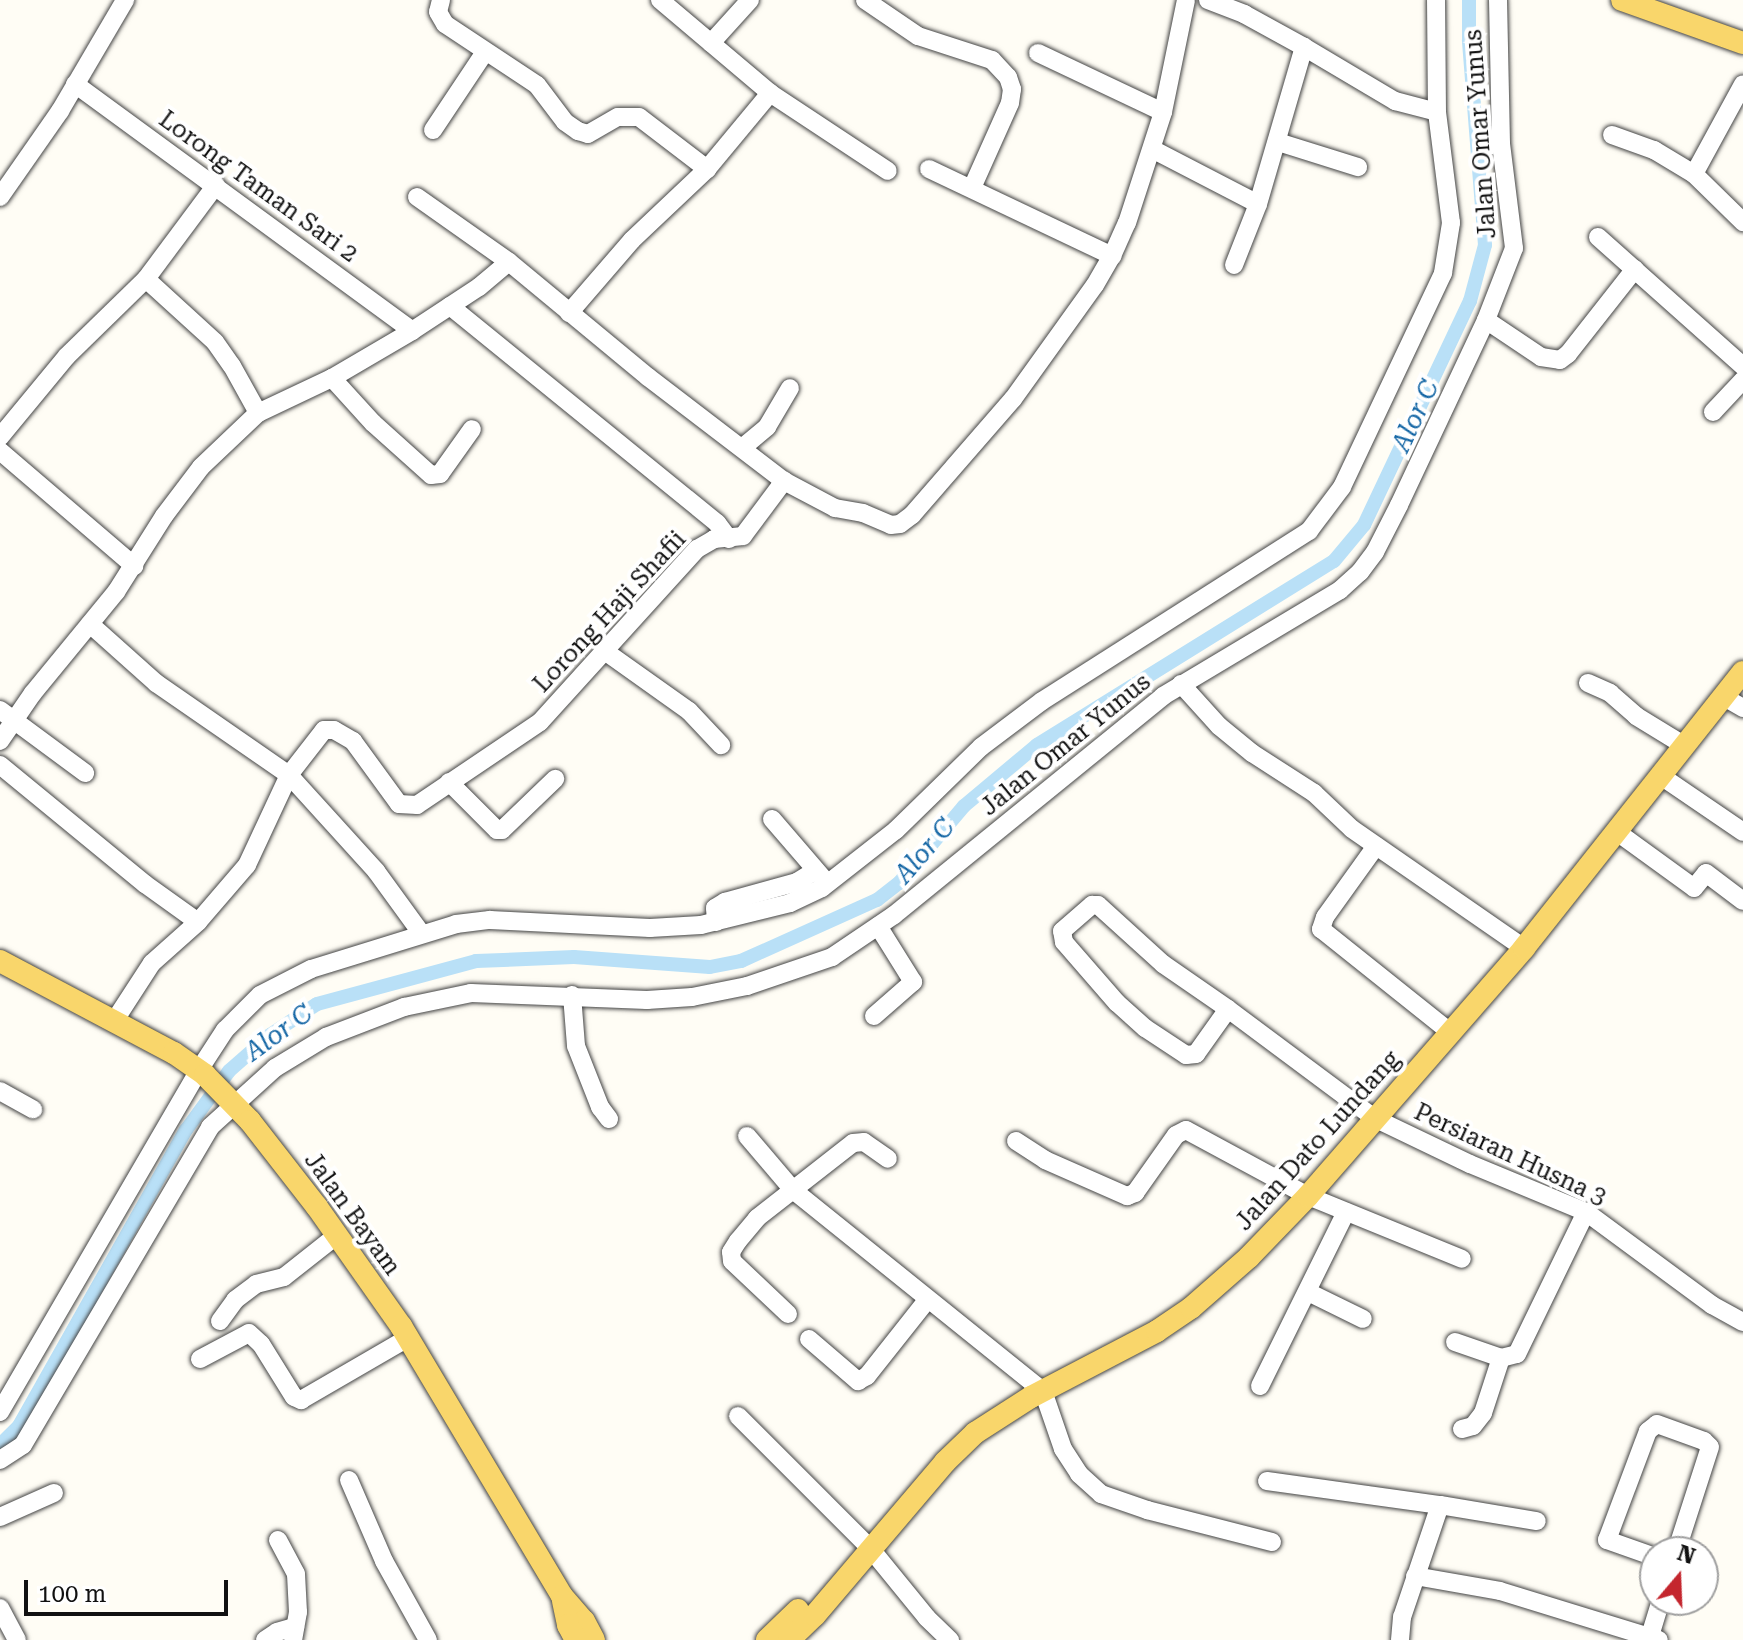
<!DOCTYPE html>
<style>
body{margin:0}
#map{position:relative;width:1743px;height:1640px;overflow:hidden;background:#fffdf5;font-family:"Roboto Serif",serif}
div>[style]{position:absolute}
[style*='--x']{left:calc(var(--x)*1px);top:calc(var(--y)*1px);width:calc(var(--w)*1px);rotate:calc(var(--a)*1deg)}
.canal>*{height:14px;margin:-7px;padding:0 7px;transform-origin:7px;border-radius:7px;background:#b9e0f7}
.roads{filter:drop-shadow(0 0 2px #444) drop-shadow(0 0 2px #444)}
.minor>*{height:18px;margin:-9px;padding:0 9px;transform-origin:9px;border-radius:9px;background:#fff}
.major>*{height:22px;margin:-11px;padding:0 11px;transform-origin:11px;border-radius:11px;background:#f9d66b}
span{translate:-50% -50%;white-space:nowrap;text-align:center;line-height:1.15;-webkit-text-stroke:8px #fff;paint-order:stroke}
.street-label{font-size:24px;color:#111}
.water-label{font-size:26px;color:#1768a6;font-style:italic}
.north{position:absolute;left:1639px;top:1536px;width:80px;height:80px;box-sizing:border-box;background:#fff;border:2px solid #a0a0a0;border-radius:50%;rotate:19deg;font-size:22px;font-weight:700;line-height:32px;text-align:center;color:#111}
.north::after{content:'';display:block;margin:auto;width:28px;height:36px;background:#c4262e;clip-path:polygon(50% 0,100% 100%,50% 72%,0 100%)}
.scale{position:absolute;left:24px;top:1580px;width:204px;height:36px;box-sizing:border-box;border:4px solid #111;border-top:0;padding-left:10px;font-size:24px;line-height:28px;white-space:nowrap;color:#111;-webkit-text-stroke:6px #fff;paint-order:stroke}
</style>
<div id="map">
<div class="canal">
<i style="--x:0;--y:1445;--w:27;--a:-45"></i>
<i style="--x:19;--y:1426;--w:340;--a:-60.6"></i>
<i style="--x:186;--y:1130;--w:73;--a:-53.9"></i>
<i style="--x:229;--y:1071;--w:55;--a:-41.3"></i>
<i style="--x:270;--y:1035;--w:56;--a:-33.4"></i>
<i style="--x:317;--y:1004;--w:165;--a:-15.1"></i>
<i style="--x:476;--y:961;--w:98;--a:-2.3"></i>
<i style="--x:574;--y:957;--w:136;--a:4.2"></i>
<i style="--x:710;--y:967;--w:32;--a:-11"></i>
<i style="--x:741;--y:961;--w:149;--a:-24.2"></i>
<i style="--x:877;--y:900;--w:28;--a:-38"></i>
<i style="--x:899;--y:883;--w:101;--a:-49.8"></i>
<i style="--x:964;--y:806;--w:95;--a:-39.9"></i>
<i style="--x:1037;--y:745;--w:349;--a:-31.8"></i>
<i style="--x:1334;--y:561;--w:47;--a:-50.2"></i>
<i style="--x:1364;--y:525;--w:248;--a:-64.7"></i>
<i style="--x:1470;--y:301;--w:58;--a:-75"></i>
<i style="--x:1485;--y:245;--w:206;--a:-94.5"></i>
<i style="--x:1469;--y:40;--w:40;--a:-90"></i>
</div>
<div class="roads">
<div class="minor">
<i style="--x:441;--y:0;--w:12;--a:104"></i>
<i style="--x:438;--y:12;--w:14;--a:60"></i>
<i style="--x:445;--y:24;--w:110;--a:33.5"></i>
<i style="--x:537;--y:85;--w:46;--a:52.9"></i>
<i style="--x:565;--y:122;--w:16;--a:35"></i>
<i style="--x:578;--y:131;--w:10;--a:17"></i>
<i style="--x:588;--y:134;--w:34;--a:-30"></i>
<i style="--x:618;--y:117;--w:21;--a:0"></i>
<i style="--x:639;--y:117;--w:86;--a:37.4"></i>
<i style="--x:660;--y:0;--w:144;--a:40.2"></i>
<i style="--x:770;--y:93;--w:141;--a:33.5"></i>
<i style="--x:865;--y:0;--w:64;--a:34.2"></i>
<i style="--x:918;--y:36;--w:78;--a:18"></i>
<i style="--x:992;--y:60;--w:23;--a:47"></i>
<i style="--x:1008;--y:77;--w:13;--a:72"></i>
<i style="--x:1012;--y:89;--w:14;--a:98"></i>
<i style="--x:1010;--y:103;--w:93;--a:114.1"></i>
<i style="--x:1208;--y:0;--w:39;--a:21"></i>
<i style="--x:1244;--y:14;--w:68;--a:28.8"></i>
<i style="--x:1304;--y:47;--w:106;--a:30.7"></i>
<i style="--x:1395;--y:101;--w:43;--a:14.7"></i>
<i style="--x:711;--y:43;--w:58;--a:-47.8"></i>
<i style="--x:1038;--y:53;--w:138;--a:25.3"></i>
<i style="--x:75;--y:84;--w:418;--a:36.2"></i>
<i style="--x:433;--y:130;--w:94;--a:-56.3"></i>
<i style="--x:1612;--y:135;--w:45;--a:19.7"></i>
<i style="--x:1654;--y:150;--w:47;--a:31"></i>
<i style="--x:1694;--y:174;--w:69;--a:44.4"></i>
<i style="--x:1278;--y:142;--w:84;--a:17.4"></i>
<i style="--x:1152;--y:149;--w:119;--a:27.4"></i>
<i style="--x:929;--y:169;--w:203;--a:25.4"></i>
<i style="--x:1694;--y:174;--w:102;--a:-61.4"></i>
<i style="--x:0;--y:197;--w:105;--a:-55.1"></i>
<i style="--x:60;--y:111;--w:129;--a:-59.6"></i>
<i style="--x:417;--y:197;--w:113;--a:35.2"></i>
<i style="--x:509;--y:262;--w:180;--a:39.6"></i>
<i style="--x:648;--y:377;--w:171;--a:37.4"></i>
<i style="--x:784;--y:481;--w:58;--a:27.9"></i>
<i style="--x:835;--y:508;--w:28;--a:10"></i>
<i style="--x:863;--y:513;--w:30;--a:23"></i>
<i style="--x:891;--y:525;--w:9;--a:-6"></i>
<i style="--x:900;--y:524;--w:15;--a:-37"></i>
<i style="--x:912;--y:515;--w:154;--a:-49"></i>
<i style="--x:1013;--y:399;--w:140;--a:-54.3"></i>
<i style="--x:1095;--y:285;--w:34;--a:-60"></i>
<i style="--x:1112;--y:256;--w:36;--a:-66"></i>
<i style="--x:1127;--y:223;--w:117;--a:-72"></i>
<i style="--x:1163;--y:112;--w:114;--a:-78.4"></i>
<i style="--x:1598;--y:237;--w:194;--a:41.7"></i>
<i style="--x:1234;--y:265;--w:66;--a:-68.5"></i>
<i style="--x:1258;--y:204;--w:164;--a:-73.7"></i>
<i style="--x:146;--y:279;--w:93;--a:42.4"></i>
<i style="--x:215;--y:342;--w:29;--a:55"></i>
<i style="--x:232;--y:366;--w:54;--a:61"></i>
<i style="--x:450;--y:306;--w:344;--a:39.1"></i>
<i style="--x:717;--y:523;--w:20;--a:53"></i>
<i style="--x:569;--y:313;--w:96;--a:-49.2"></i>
<i style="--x:632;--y:240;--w:103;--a:-43.4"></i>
<i style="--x:707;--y:169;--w:99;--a:-50.3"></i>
<i style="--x:1486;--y:320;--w:66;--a:33.9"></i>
<i style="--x:1541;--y:357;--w:19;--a:9"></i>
<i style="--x:1560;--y:360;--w:10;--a:-37"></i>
<i style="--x:1568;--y:354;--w:108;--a:-51.8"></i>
<i style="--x:332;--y:378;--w:61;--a:47.7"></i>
<i style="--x:373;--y:423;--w:78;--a:41.9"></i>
<i style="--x:431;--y:475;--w:9;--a:-6"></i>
<i style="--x:440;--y:474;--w:55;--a:-54.6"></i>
<i style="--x:1713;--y:412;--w:44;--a:-46.8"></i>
<i style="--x:0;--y:437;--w:105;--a:-50.4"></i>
<i style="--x:67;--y:356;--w:110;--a:-44.3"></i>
<i style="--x:146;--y:279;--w:117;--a:-53.3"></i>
<i style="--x:742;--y:448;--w:33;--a:-40"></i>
<i style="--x:767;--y:427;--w:45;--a:-59.5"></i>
<i style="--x:0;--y:451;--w:177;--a:40.6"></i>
<i style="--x:90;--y:624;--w:89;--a:41.8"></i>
<i style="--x:156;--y:683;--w:162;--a:34.7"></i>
<i style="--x:289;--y:775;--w:130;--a:47.8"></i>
<i style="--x:376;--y:871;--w:77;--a:54"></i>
<i style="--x:606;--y:652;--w:102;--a:35.4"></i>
<i style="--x:689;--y:711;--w:47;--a:46.7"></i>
<i style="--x:1588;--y:683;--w:24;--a:24"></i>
<i style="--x:1610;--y:693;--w:35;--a:41"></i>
<i style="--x:1636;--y:716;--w:57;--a:31.5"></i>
<i style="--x:1181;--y:684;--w:57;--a:47.9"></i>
<i style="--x:1219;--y:726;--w:43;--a:39.3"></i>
<i style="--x:1252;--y:753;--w:74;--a:32.8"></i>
<i style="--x:1314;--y:793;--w:52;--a:43.5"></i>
<i style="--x:1352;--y:829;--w:209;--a:34.7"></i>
<i style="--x:1724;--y:697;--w:22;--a:30"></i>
<i style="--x:0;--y:710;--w:106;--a:36.5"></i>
<i style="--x:0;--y:741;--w:58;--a:-55.5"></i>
<i style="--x:33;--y:693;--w:131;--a:-50.6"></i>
<i style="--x:116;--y:592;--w:90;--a:-57.7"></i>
<i style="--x:164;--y:516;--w:61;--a:-52.9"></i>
<i style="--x:201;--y:467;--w:79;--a:-43.5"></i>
<i style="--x:258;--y:413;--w:82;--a:-25.3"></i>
<i style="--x:332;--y:378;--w:93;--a:-30.4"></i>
<i style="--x:412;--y:331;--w:80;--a:-33.3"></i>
<i style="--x:479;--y:287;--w:39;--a:-40"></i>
<i style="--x:0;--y:765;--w:188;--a:39.4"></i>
<i style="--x:145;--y:884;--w:65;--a:35.6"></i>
<i style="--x:1661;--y:776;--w:99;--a:34.3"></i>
<i style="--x:449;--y:782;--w:68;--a:45"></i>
<i style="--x:497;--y:830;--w:5;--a:0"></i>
<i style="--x:502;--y:830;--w:74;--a:-43.9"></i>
<i style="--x:772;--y:819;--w:78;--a:49.2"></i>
<i style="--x:1617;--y:832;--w:95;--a:36"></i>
<i style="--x:1694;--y:888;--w:19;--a:-51"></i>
<i style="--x:1706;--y:873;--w:46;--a:37.1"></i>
<i style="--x:1376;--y:846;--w:87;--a:125.7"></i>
<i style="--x:1325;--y:917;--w:13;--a:108"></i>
<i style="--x:1321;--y:929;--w:165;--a:38.6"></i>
<i style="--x:716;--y:922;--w:14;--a:-94"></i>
<i style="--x:715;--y:908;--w:12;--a:-31"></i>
<i style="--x:725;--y:902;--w:75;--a:-15.5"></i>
<i style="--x:797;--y:882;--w:22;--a:-32"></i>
<i style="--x:572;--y:995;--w:51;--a:85.5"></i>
<i style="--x:576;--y:1046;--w:66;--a:68.5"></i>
<i style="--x:600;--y:1107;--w:15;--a:53"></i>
<i style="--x:1228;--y:1009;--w:55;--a:125.4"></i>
<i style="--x:1196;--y:1054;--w:10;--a:174"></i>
<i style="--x:1186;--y:1055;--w:49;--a:-146.6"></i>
<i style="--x:1145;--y:1028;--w:38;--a:-138"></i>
<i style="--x:1117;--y:1003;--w:81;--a:-131"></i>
<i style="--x:1064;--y:942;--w:11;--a:-100"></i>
<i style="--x:1062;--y:931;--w:40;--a:-41"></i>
<i style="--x:1092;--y:905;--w:6;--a:0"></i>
<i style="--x:1098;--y:905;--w:88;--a:42.2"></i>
<i style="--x:1163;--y:964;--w:79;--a:34.7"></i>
<i style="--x:1228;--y:1009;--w:182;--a:36.7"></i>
<i style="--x:1374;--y:1118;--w:106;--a:25.6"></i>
<i style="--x:1470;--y:1164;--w:126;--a:22.5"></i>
<i style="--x:1586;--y:1212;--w:157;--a:36.4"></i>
<i style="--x:1712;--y:1305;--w:35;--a:29"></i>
<i style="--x:874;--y:1016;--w:52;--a:-41.1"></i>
<i style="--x:913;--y:982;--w:66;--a:-122"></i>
<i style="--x:115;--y:1020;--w:68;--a:-57"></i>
<i style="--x:152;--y:963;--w:62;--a:-41.7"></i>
<i style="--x:198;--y:922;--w:75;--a:-49.3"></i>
<i style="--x:247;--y:865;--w:99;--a:-65"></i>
<i style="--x:289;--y:775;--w:57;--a:-52.1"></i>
<i style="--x:324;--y:730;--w:10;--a:0"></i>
<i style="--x:334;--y:730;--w:22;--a:30"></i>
<i style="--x:353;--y:741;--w:78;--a:53.9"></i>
<i style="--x:399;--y:804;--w:18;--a:3"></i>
<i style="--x:417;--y:805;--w:148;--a:-34"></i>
<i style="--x:540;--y:722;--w:234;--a:-47.8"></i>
<i style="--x:697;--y:549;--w:20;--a:-30"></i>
<i style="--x:714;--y:539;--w:29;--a:-6"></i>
<i style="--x:743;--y:536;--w:69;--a:-53.3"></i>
<i style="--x:0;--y:1091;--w:38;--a:29"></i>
<i style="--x:747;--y:1136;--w:71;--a:49.6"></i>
<i style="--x:793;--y:1190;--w:321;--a:38.8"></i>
<i style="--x:1043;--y:1391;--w:61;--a:71"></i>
<i style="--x:1063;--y:1449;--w:30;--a:57"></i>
<i style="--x:1079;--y:1474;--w:30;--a:42"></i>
<i style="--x:1101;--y:1494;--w:49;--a:19.2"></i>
<i style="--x:1147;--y:1510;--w:129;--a:14.4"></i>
<i style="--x:1016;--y:1141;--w:35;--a:33"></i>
<i style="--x:1045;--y:1160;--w:90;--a:23.7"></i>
<i style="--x:1127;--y:1196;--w:9;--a:-21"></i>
<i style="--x:1135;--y:1193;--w:71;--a:-54.7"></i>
<i style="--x:1176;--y:1135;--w:11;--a:-27"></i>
<i style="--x:1186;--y:1130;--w:139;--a:28.4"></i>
<i style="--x:1308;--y:1196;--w:166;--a:22.2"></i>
<i style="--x:1308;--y:1292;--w:61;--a:26.1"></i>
<i style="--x:788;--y:1314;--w:77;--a:-136.6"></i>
<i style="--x:732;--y:1261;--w:9;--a:-96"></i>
<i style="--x:731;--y:1252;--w:13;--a:-58"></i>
<i style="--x:738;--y:1241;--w:30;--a:-50"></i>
<i style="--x:757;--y:1218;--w:122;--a:-38"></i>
<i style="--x:853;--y:1143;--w:11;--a:-5"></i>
<i style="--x:864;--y:1142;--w:29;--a:35"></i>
<i style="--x:220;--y:1321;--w:26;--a:-54"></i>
<i style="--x:235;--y:1300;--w:26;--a:-37"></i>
<i style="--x:256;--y:1284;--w:29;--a:-14"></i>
<i style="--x:284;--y:1277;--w:66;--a:-38.3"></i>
<i style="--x:809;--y:1339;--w:65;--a:40.6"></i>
<i style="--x:858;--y:1381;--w:10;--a:-29"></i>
<i style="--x:867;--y:1376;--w:98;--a:-51.6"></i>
<i style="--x:1455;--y:1342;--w:49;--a:19.2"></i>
<i style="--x:1501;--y:1358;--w:16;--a:-14"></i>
<i style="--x:1517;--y:1354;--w:158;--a:-64.1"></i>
<i style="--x:200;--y:1359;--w:55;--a:-28"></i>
<i style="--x:249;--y:1333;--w:16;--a:43"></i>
<i style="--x:261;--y:1344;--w:62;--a:58.1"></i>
<i style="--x:294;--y:1397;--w:8;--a:23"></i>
<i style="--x:301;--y:1400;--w:124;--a:-30.1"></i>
<i style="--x:1260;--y:1386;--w:194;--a:-63.7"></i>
<i style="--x:0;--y:1412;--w:396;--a:-59.8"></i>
<i style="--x:199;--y:1070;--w:48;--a:-57"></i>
<i style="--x:225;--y:1030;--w:49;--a:-45"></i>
<i style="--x:260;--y:995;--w:57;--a:-27"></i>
<i style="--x:311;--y:969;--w:152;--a:-17.2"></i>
<i style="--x:456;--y:924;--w:34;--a:-7"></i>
<i style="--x:490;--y:920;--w:160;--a:2.9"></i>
<i style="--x:650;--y:928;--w:51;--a:-3.4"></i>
<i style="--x:701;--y:925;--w:92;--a:-13.9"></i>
<i style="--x:790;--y:903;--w:35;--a:-25"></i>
<i style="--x:822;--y:888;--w:94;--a:-38.1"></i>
<i style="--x:896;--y:830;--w:119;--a:-44.3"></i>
<i style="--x:981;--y:747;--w:76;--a:-37"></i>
<i style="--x:1042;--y:701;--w:317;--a:-32.5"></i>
<i style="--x:1309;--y:531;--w:55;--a:-53.1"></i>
<i style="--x:1342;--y:487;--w:237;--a:-64.7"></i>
<i style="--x:1443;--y:273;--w:51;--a:-80.9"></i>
<i style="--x:1451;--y:223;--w:112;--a:-97.2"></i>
<i style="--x:1437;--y:112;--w:112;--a:-90.5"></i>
<i style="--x:738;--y:1416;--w:187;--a:45"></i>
<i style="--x:870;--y:1548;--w:90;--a:50.8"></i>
<i style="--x:927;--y:1618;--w:32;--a:44"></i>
<i style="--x:1462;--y:1429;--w:11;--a:-15"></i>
<i style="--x:1473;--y:1426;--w:16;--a:-52"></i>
<i style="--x:1483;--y:1413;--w:58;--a:-71.9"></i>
<i style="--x:0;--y:1460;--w:27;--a:-33"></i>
<i style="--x:23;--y:1445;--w:369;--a:-59.5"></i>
<i style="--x:210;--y:1127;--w:88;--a:-42.2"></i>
<i style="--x:275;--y:1068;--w:60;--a:-31.3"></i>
<i style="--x:326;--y:1037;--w:84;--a:-21"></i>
<i style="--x:404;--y:1007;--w:68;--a:-11.8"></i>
<i style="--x:471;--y:993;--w:176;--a:2.3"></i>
<i style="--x:647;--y:1000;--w:45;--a:-3.8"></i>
<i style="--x:692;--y:997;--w:56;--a:-11.3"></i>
<i style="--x:747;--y:986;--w:90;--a:-18.8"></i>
<i style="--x:832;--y:957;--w:75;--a:-34.1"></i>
<i style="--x:894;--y:915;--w:347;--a:-39.1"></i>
<i style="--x:1163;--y:696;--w:206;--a:-30.9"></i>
<i style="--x:1340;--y:590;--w:27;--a:-42"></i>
<i style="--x:1360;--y:572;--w:25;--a:-53"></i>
<i style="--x:1375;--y:552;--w:53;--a:-62.9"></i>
<i style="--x:1399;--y:505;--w:204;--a:-64.8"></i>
<i style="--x:1486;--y:320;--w:77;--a:-68.7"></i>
<i style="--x:1514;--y:248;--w:106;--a:-97.1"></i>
<i style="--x:1501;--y:143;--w:143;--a:-91.2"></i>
<i style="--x:349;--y:1480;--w:88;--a:66.6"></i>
<i style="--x:384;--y:1561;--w:90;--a:60.9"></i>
<i style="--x:1267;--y:1481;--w:175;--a:7.9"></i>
<i style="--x:1440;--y:1505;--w:118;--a:108.7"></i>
<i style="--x:1402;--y:1617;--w:23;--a:95"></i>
<i style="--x:1440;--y:1505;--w:98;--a:9.4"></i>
<i style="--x:0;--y:1517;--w:59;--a:-24"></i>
<i style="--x:278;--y:1540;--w:38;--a:62"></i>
<i style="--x:296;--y:1574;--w:38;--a:87"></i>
<i style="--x:298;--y:1612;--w:28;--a:100"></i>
<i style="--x:1655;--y:1557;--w:51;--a:-160.5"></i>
<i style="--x:1607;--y:1540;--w:116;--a:-69.4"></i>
<i style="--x:1648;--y:1431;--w:11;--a:-38"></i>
<i style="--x:1657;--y:1424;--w:50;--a:19.9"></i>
<i style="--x:1704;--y:1441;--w:8;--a:45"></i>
<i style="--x:1710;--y:1447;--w:110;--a:107.9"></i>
<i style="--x:1415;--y:1576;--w:86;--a:10"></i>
<i style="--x:1500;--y:1591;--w:166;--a:17.1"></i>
<i style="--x:0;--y:1608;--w:36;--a:62"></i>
<i style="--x:1650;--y:1636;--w:38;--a:-73"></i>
<i style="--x:265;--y:1640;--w:14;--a:-34"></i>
<i style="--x:277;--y:1632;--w:19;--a:-16"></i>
</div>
<div class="major">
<i style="--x:1622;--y:0;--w:128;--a:19.6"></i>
<i style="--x:0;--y:961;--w:197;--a:27.9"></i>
<i style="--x:174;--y:1053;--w:38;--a:35"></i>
<i style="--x:205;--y:1075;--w:64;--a:45.6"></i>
<i style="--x:250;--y:1121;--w:109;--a:52.1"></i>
<i style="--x:317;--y:1207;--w:146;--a:54.8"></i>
<i style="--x:401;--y:1326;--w:314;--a:59.2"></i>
<i style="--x:562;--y:1596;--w:33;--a:49"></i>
<i style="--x:584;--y:1621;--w:21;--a:62"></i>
<i style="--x:563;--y:1601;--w:25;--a:78"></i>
<i style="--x:568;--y:1625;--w:17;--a:62"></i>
<i style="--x:767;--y:1640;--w:43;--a:-44.1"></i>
<i style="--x:789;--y:1640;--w:36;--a:-44"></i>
<i style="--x:815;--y:1615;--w:201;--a:-49.6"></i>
<i style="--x:945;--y:1462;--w:42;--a:-44"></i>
<i style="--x:975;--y:1433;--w:67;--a:-32.7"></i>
<i style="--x:1031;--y:1397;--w:142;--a:-27.6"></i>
<i style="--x:1157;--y:1331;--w:41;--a:-34.1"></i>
<i style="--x:1191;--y:1308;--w:77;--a:-41.3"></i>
<i style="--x:1249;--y:1257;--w:85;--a:-46"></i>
<i style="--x:1308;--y:1196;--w:329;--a:-48.9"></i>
<i style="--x:1524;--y:948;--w:352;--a:-51.6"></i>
</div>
</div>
<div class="street-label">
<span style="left:1481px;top:134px;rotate:-94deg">Jalan Omar Yunus</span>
<span style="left:258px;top:187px;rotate:36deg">Lorong Taman Sari 2</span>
<span style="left:610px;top:612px;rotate:-47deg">Lorong Haji Shafii</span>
<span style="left:1066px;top:745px;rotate:-39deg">Jalan Omar Yunus</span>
<span style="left:1318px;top:1141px;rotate:-48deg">Jalan Dato Lundang</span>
<span style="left:1510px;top:1155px;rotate:25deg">Persiaran Husna 3</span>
<span style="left:352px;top:1214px;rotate:54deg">Jalan Bayam</span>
</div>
<div class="water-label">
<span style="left:1416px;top:416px;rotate:-65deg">Alor C</span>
<span style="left:925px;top:851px;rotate:-49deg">Alor C</span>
<span style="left:279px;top:1033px;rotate:-36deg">Alor C</span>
</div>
<div class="north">N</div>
<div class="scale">100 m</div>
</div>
